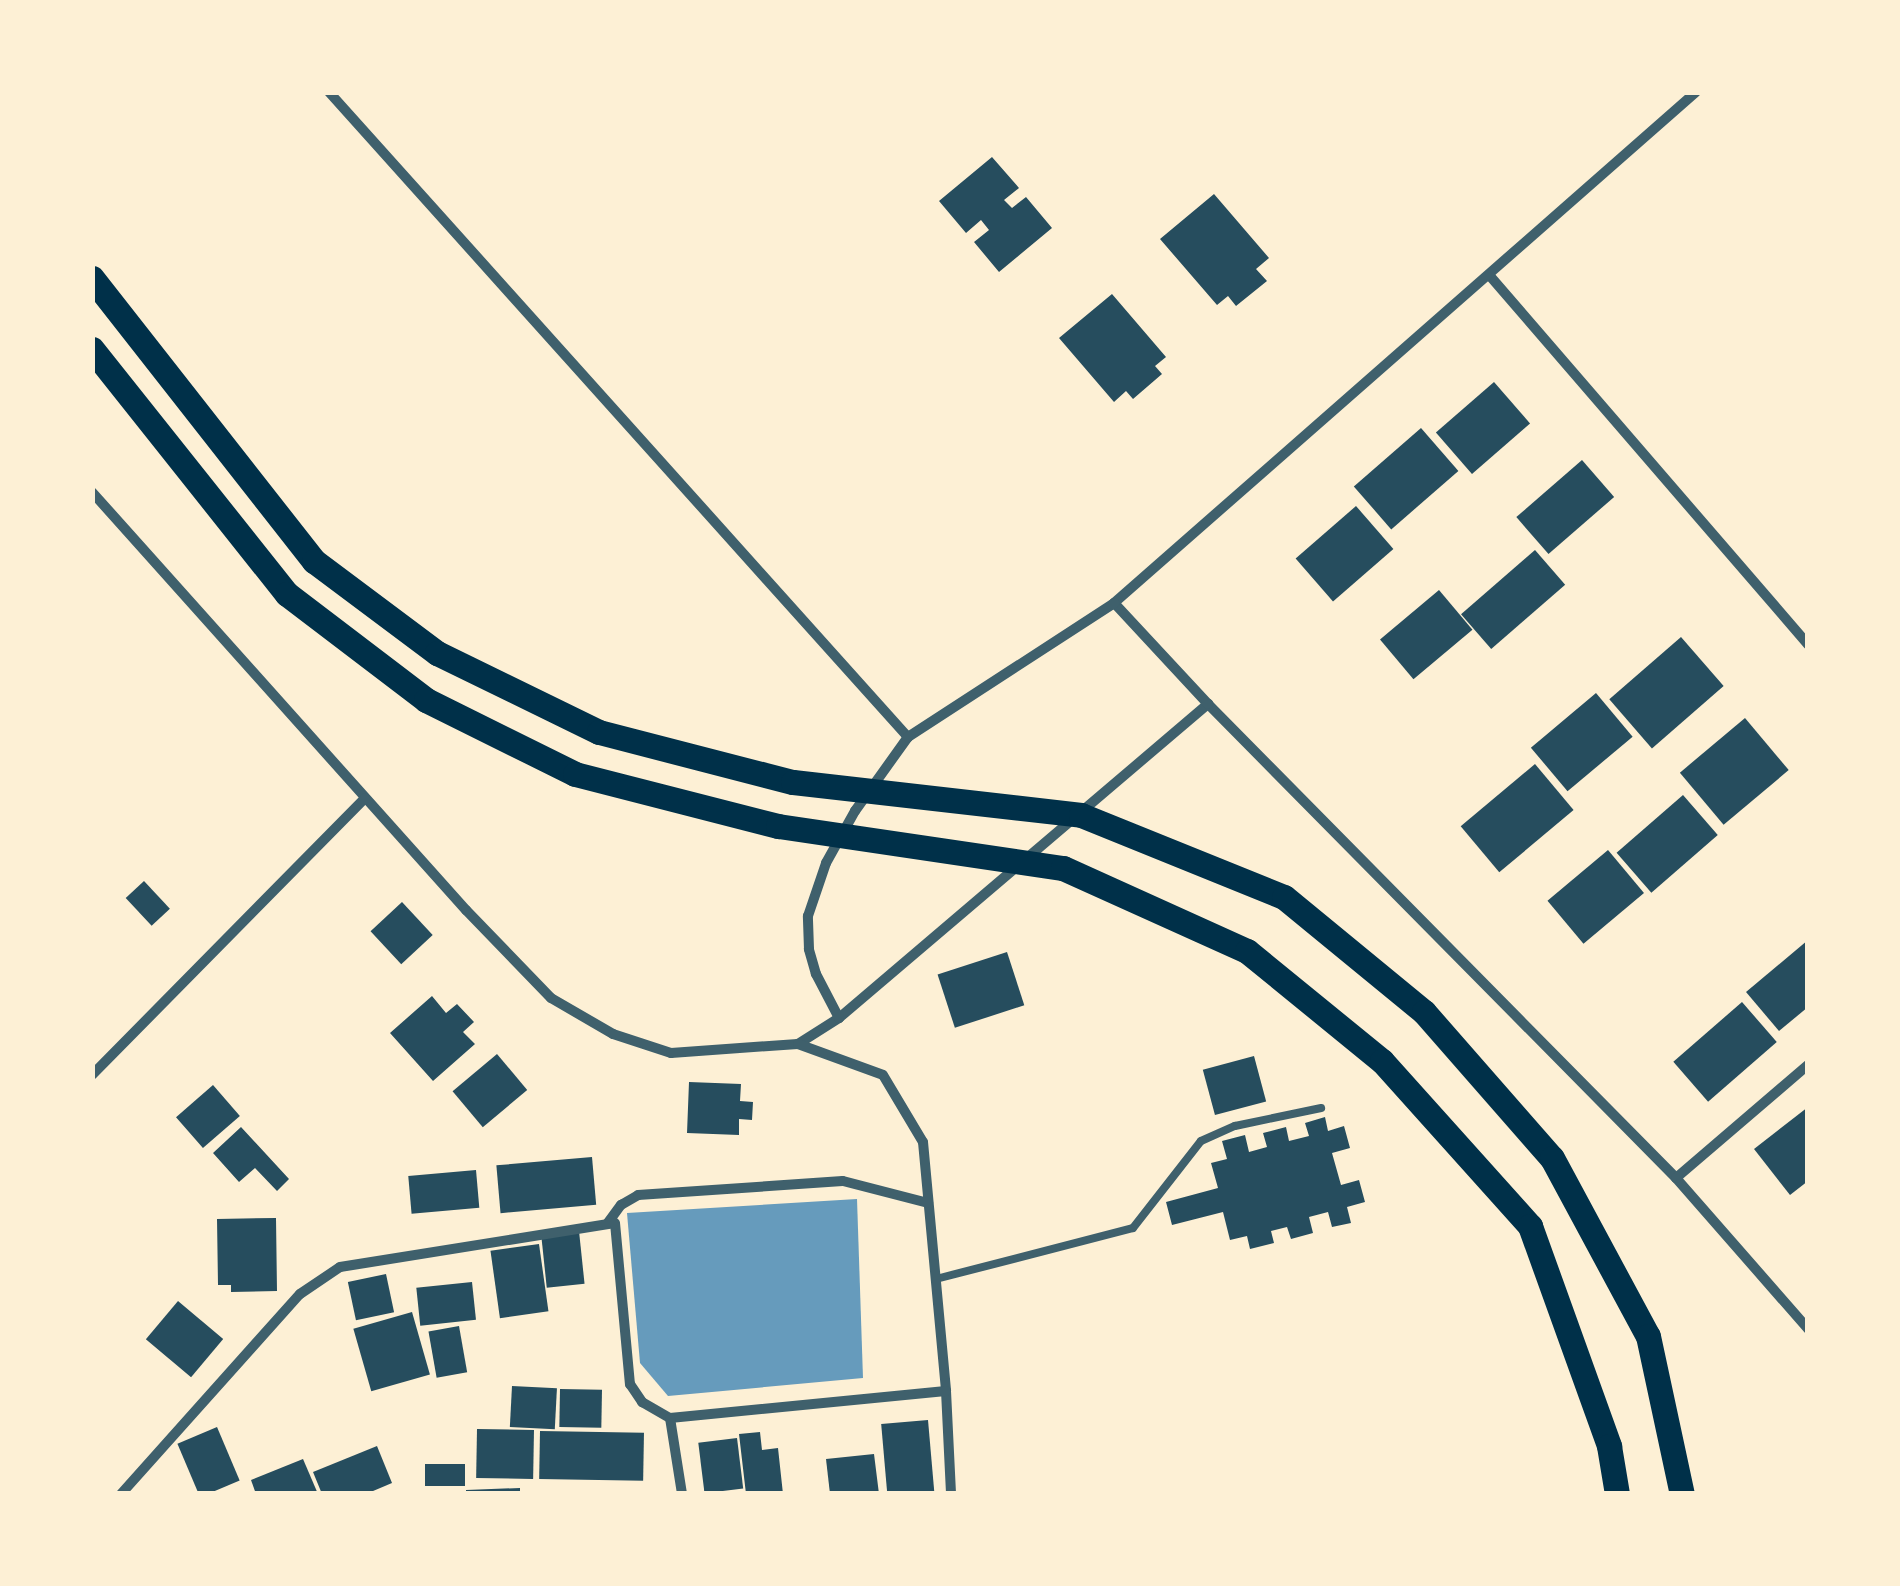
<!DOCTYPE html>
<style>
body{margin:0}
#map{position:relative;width:1900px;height:1586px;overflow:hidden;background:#fdf0d5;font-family:"PT Sans",sans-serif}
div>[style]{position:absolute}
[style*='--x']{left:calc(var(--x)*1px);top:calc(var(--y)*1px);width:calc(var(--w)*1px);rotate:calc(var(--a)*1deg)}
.water>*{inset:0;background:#669bbc}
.building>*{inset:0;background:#264d5e;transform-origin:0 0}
.service>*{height:8px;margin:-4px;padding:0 4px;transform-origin:4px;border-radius:4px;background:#3f606c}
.minor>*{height:10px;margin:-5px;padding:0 5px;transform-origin:5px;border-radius:5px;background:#3f606c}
.primary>*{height:25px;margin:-12.5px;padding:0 12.5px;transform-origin:12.5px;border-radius:12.5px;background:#003049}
span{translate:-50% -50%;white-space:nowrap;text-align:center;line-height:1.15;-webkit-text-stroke:8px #fdf0d5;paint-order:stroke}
.frame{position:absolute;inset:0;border:95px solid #fdf0d5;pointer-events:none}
</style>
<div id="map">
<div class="water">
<i style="clip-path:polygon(857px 1199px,863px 1378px,668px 1396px,640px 1363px,627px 1213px)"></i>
</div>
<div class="building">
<i style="clip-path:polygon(992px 157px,1019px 188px,1004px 200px,1012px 208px,1026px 197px,1052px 228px,999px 272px,974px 242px,989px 230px,981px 220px,966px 233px,939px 201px)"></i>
<i style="clip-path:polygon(1214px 194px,1269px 258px,1256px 269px,1267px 281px,1236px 306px,1228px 296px,1217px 305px,1160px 239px)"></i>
<i style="clip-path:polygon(1112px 294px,1166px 357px,1155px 366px,1162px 374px,1133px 399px,1126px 391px,1114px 402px,1059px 338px)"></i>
<i style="left:1494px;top:382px;width:55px;height:77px;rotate:49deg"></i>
<i style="left:1421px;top:428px;width:57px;height:89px;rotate:49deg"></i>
<i style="left:1582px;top:460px;width:49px;height:87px;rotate:49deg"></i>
<i style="left:1356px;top:506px;width:57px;height:80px;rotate:49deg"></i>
<i style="left:1535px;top:550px;width:46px;height:98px;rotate:49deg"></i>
<i style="left:1439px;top:590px;width:52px;height:77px;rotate:50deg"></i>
<i style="left:1681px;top:637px;width:65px;height:95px;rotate:49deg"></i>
<i style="left:1596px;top:693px;width:57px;height:85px;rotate:50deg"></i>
<i style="left:1745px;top:718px;width:68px;height:85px;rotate:50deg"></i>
<i style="left:1535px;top:764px;width:60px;height:97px;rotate:50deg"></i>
<i style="left:1683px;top:795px;width:53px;height:88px;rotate:49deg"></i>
<i style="left:1608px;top:850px;width:56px;height:79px;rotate:50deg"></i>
<i style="left:144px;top:881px;width:38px;height:25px;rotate:47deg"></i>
<i style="left:402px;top:902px;width:45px;height:43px;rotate:47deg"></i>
<i style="clip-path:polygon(1808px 940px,1808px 1007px,1779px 1031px,1746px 992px)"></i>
<i style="left:1007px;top:952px;width:56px;height:73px;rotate:72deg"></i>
<i style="clip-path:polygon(432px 996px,446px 1013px,457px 1004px,474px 1022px,463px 1032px,475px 1044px,433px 1081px,390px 1033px)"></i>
<i style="left:1742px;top:1002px;width:53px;height:91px;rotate:49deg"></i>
<i style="left:497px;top:1054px;width:47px;height:58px;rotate:50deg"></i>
<i style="left:1254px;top:1056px;width:47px;height:53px;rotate:75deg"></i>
<i style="clip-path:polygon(689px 1082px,741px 1084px,740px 1101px,753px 1102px,752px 1120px,739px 1119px,739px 1135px,687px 1133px)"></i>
<i style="left:213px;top:1085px;width:41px;height:49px;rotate:49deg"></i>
<i style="clip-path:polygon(1808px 1107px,1808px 1181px,1790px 1195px,1754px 1149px)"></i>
<i style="clip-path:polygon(1325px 1117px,1328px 1131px,1344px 1126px,1350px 1148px,1332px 1153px,1341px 1185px,1359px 1180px,1365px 1202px,1347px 1207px,1351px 1223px,1332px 1227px,1328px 1212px,1309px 1217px,1313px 1233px,1291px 1239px,1287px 1227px,1271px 1231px,1274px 1243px,1250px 1249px,1247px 1236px,1230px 1240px,1223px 1212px,1172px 1225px,1166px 1202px,1218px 1188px,1211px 1163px,1227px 1159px,1222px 1141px,1245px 1135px,1249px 1152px,1267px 1147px,1263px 1133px,1286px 1127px,1289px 1141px,1309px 1136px,1305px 1123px)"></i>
<i style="clip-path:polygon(241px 1127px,289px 1179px,277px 1191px,255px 1168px,239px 1182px,213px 1153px)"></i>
<i style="left:592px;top:1157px;width:48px;height:96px;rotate:85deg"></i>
<i style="left:476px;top:1170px;width:38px;height:68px;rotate:85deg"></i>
<i style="clip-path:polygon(276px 1218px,277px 1291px,231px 1292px,231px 1285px,218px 1285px,217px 1219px)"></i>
<i style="left:579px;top:1231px;width:53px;height:38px;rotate:84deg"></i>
<i style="left:539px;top:1244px;width:68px;height:49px;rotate:82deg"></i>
<i style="left:386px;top:1274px;width:39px;height:39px;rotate:78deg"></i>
<i style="left:472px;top:1282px;width:38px;height:56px;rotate:84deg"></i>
<i style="left:178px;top:1301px;width:59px;height:50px;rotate:40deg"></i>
<i style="left:412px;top:1312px;width:65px;height:61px;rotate:74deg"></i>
<i style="left:459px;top:1326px;width:47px;height:31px;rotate:80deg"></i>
<i style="left:512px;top:1386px;width:45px;height:41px;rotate:3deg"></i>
<i style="left:560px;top:1389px;width:42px;height:38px;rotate:1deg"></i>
<i style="left:928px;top:1420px;width:74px;height:47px;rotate:85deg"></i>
<i style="left:217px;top:1427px;width:58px;height:43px;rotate:67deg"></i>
<i style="left:477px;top:1429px;width:57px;height:49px;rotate:1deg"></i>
<i style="left:540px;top:1431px;width:104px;height:48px;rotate:1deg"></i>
<i style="clip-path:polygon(760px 1432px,762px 1450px,778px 1448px,783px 1494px,746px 1494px,739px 1434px)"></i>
<i style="left:737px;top:1438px;width:51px;height:39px;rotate:83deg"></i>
<i style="clip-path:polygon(377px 1446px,392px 1483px,366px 1494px,322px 1494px,313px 1472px)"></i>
<i style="clip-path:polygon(874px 1454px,879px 1494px,830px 1494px,826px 1459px)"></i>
<i style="clip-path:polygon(303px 1459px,318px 1494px,256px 1494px,251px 1480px)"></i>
<i style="left:465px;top:1464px;width:22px;height:40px;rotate:90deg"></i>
<i style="clip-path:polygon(520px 1488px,520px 1494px,466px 1494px,466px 1490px)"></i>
</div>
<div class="service">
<i style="--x:936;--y:1279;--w:203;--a:-14.5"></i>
<i style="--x:1133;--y:1228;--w:110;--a:-52"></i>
<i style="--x:1201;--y:1141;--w:37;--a:-24"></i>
<i style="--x:1235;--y:1126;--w:88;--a:-11.8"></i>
</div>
<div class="minor">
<i style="--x:329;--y:92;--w:867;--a:48.09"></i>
<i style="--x:1490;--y:276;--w:487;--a:49.2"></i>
<i style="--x:92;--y:492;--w:561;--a:48.18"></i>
<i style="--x:466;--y:910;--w:122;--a:46"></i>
<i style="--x:551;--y:998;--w:72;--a:30.1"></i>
<i style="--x:613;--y:1034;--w:61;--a:18.1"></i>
<i style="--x:671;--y:1053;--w:127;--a:-4.1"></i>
<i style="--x:798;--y:1044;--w:49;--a:-32.4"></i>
<i style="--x:839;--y:1018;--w:485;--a:-40.4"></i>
<i style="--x:1208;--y:704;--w:666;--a:45.36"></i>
<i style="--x:1676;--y:1178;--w:201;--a:48.8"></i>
<i style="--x:1208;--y:704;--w:138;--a:-132.9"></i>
<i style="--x:1114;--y:603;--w:774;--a:-41.28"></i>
<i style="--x:839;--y:1018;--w:50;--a:-117.6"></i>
<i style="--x:816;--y:974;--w:26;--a:-106"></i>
<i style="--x:809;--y:949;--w:33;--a:-92"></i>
<i style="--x:808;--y:916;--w:56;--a:-71.2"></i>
<i style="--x:826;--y:863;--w:60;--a:-60.9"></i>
<i style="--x:855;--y:811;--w:91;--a:-54.4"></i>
<i style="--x:908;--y:737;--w:246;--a:-33"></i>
<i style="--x:798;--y:1044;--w:90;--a:20"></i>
<i style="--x:883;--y:1075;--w:78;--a:59.2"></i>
<i style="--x:923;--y:1142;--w:250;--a:84.7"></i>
<i style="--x:946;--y:1391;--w:103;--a:87.2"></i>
<i style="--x:92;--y:1075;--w:389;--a:-45.4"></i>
<i style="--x:1676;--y:1178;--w:174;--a:-40.6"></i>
<i style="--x:607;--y:1224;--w:24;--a:-54"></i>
<i style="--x:621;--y:1205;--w:20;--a:-30"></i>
<i style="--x:638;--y:1195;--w:205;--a:-3.9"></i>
<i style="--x:843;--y:1181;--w:88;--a:14.5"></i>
<i style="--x:670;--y:1418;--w:277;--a:-5.6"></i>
<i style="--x:121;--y:1494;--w:268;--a:-48.2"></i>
<i style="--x:300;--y:1294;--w:48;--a:-34"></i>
<i style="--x:340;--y:1267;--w:278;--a:-9.1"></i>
<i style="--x:615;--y:1223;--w:162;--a:84.7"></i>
<i style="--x:630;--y:1384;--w:22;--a:56"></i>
<i style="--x:642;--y:1402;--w:32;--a:30"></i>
<i style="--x:670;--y:1418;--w:77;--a:81"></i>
</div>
<div class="primary">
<i style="--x:92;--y:278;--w:360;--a:51.9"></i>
<i style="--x:314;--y:561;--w:154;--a:36.8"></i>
<i style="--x:437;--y:653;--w:180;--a:26"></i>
<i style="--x:599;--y:732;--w:200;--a:14.5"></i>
<i style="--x:793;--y:782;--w:290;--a:6.5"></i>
<i style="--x:1081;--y:815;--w:219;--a:22"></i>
<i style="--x:1284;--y:897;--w:181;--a:39.4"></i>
<i style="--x:1424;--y:1012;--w:194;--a:48.8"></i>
<i style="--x:1552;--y:1158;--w:202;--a:61.7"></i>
<i style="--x:1648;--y:1336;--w:162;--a:77.9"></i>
<i style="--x:92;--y:349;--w:313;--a:51.5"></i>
<i style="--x:287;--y:594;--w:175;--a:37.3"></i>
<i style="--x:426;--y:700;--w:166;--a:26.4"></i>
<i style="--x:575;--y:774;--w:210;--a:14.4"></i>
<i style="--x:778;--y:826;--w:288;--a:8.4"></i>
<i style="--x:1063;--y:868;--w:202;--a:24.3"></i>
<i style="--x:1247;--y:951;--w:174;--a:39.2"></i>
<i style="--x:1382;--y:1061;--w:222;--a:48.1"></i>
<i style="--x:1530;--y:1226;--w:234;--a:70.2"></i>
<i style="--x:1609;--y:1446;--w:49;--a:80.5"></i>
</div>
<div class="frame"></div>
</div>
